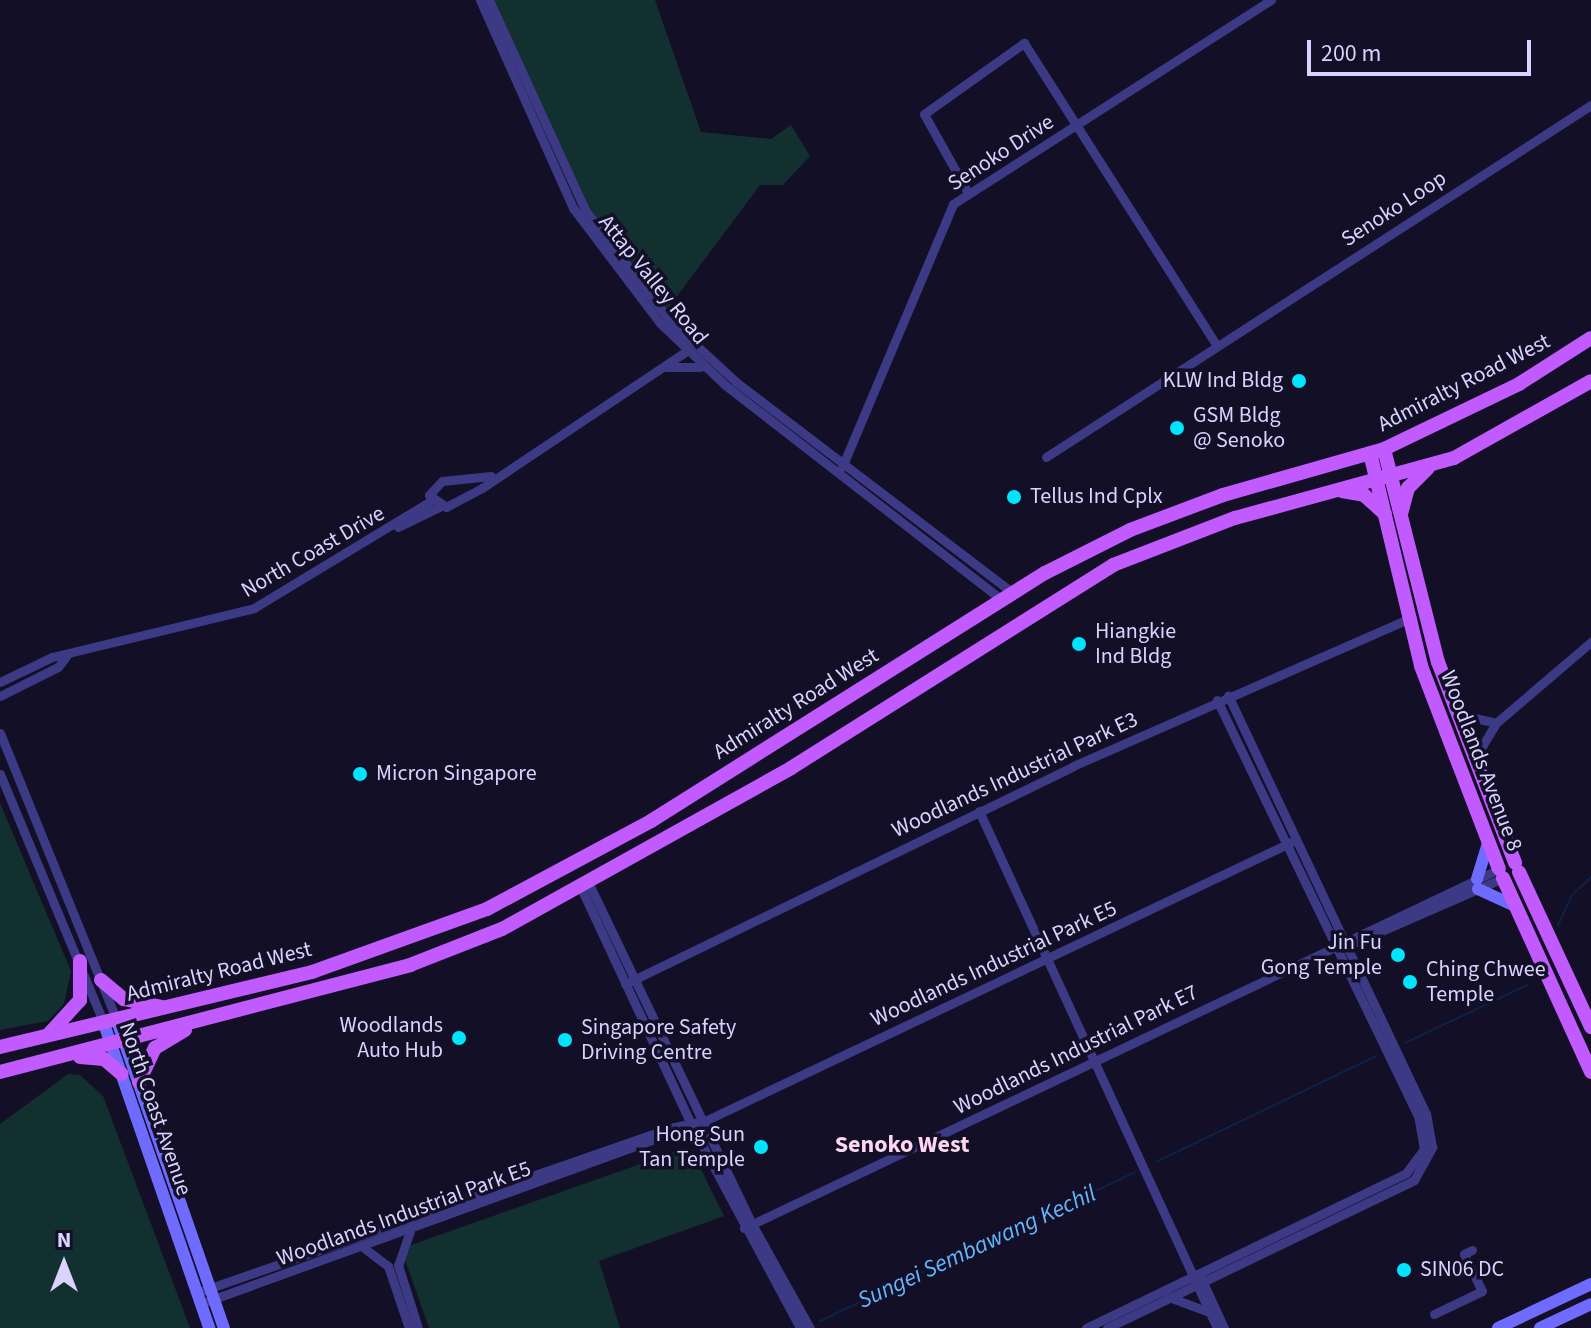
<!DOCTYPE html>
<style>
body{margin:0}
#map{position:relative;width:1591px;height:1328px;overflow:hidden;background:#130f26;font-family:"Source Sans 3",sans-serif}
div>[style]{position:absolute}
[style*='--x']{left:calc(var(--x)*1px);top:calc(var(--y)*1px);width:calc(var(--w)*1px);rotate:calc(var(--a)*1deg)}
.green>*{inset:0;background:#12302f}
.stream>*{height:2px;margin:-1px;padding:0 1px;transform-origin:1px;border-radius:1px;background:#0c2248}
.minor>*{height:9px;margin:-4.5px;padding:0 4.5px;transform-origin:4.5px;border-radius:4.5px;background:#3d3a85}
.secondary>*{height:12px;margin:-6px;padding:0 6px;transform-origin:6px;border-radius:6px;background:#6f6bff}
.primary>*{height:14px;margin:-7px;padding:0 7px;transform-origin:7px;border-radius:7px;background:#c25bff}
.dots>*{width:22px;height:22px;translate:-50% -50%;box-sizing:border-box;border:4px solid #130f26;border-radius:50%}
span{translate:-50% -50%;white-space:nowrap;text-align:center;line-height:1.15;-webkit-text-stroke:7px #130f26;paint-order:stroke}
.street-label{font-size:22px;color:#d9d4ff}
.poi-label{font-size:22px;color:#d9d4ff}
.right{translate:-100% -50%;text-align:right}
.left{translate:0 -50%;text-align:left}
.neighbourhood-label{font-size:24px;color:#ffd6f0;font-weight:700}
.water-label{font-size:24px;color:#62b6ff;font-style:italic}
.north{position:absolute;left:24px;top:1224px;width:80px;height:80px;-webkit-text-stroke:6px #130f26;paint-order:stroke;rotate:0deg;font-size:22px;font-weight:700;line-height:32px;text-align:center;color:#d9d4ff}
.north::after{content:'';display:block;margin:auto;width:28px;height:36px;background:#d9d4ff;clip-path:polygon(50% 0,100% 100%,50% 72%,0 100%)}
.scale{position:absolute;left:1307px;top:40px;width:224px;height:36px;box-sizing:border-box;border:4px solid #d9d4ff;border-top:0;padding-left:10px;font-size:24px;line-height:28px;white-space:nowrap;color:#d9d4ff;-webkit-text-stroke:6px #130f26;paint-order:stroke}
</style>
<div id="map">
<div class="green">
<i style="clip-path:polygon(493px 0,655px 0,701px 132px,771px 139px,791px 125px,810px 156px,783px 185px,760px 185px,666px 311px,583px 201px)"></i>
<i style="clip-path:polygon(0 803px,71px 971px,64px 1004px,48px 1021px,0 1030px)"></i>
<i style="clip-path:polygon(68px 1074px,80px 1075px,103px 1096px,190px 1328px,0 1328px,0 1124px)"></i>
<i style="clip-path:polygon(680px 1150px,694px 1155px,724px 1216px,599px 1261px,620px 1328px,429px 1328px,405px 1260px,411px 1245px)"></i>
</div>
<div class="stream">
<i style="--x:1558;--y:925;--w:33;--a:-65"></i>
<i style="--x:1572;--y:895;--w:26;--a:-43"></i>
<i style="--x:1405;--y:1043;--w:135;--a:-25.4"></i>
<i style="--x:1158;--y:1161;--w:242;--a:-25.7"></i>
<i style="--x:820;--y:1321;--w:348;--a:-25.3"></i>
</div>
<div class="minor">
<i style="--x:480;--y:0;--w:228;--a:65.9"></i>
<i style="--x:573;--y:208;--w:144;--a:52.9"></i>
<i style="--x:660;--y:323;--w:90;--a:43.6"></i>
<i style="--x:725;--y:385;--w:351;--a:37.8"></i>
<i style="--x:489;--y:0;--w:231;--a:65.4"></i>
<i style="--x:585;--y:210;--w:140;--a:52.6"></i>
<i style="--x:670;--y:321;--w:90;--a:42.7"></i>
<i style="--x:736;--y:382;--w:348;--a:37.3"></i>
<i style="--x:967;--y:191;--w:88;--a:-119.2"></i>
<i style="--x:924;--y:114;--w:123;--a:-35.4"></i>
<i style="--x:1024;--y:43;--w:357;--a:57.5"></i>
<i style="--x:667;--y:367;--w:33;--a:0"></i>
<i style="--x:1046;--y:457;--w:649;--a:-32.86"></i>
<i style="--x:842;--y:467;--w:285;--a:-67.1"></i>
<i style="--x:953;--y:204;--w:378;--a:-32.7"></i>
<i style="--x:491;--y:476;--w:49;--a:174.2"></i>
<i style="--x:442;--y:481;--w:19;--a:133"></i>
<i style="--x:429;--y:495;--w:21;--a:35"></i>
<i style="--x:446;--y:507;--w:41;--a:-27.8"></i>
<i style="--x:482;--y:488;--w:248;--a:-33.8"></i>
<i style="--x:398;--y:527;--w:46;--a:-26"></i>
<i style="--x:0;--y:682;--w:58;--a:-25.7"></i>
<i style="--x:52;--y:657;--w:208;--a:-13.6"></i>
<i style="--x:254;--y:608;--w:207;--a:-31.2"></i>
<i style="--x:0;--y:696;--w:65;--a:-26.6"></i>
<i style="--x:58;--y:667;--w:15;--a:-53"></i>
<i style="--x:1458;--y:714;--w:39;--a:13"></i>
<i style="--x:0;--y:733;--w:311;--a:67.9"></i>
<i style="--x:1475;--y:758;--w:41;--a:-59"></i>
<i style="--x:1496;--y:723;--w:125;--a:-40.5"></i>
<i style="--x:0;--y:774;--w:271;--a:67.4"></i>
<i style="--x:979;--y:811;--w:569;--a:65.28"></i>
<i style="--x:589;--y:884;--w:377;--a:64.4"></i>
<i style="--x:752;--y:1224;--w:119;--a:60.9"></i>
<i style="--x:581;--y:888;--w:267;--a:65"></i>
<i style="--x:694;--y:1130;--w:225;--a:61.8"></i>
<i style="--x:1343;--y:948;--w:175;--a:-23.6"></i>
<i style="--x:625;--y:984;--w:498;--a:-25.9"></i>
<i style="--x:1073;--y:766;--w:370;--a:-23.7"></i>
<i style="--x:744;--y:1228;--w:836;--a:-25.43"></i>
<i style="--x:410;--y:1231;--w:36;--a:109"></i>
<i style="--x:398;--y:1265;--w:66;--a:72.4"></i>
<i style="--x:364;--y:1248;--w:30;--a:37"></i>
<i style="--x:388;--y:1266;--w:65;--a:71.3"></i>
<i style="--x:1201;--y:1278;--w:55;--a:65.3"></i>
<i style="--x:196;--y:1293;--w:502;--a:-19.19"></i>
<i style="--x:670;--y:1128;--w:38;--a:-12"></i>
<i style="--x:707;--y:1120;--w:652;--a:-25.43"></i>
<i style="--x:1169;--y:1297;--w:43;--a:20.6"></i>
<i style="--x:200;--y:1304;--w:539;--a:-19.95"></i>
<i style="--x:1434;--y:1314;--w:53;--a:-25.6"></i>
<i style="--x:1482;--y:1291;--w:41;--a:-115.9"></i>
<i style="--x:1464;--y:1254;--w:9;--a:-27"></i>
<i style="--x:1086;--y:1328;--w:356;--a:-25.8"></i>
<i style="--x:1406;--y:1173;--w:30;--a:-53"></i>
<i style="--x:1424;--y:1149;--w:34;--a:-100"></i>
<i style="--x:1418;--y:1116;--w:462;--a:-115.8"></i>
<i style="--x:1107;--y:1328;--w:341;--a:-25.7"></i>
<i style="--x:1414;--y:1180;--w:38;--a:-61"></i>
<i style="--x:1432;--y:1147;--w:34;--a:-100"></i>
<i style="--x:1426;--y:1114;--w:463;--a:-115.3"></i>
</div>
<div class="secondary">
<i style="--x:1477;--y:879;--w:38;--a:-73"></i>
<i style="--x:1478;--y:889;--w:41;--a:24.7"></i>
<i style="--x:117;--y:1021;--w:325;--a:70.8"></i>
<i style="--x:104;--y:1024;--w:322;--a:70.9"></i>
<i style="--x:1498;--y:1328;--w:103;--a:-25.3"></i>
<i style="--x:1540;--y:1328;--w:56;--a:-25.2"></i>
</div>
<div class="primary">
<i style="--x:1384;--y:449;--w:220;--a:75.8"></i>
<i style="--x:1438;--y:662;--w:215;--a:69"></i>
<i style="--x:1370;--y:453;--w:219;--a:76.5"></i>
<i style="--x:1421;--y:666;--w:217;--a:69"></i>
<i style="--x:1342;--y:491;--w:22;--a:10"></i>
<i style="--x:1364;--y:495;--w:28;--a:42"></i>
<i style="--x:1401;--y:514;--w:27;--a:-75"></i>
<i style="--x:1408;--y:488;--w:28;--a:-45"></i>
<i style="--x:1519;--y:872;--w:171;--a:65.1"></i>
<i style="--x:1503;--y:878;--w:213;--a:65.6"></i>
<i style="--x:101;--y:980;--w:30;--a:40"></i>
<i style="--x:124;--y:999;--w:38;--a:12"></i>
<i style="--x:49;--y:1034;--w:46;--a:-47.6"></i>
<i style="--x:80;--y:1000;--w:39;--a:-90"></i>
<i style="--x:0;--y:1047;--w:321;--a:-13.5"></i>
<i style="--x:312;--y:972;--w:186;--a:-19.8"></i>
<i style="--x:487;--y:909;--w:186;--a:-28.2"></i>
<i style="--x:651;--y:821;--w:466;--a:-32.2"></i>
<i style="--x:1045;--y:573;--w:95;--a:-26.8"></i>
<i style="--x:1130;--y:530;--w:99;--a:-20.6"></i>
<i style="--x:1223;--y:495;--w:167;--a:-15.9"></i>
<i style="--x:1384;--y:449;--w:150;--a:-25.7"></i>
<i style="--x:1519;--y:384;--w:85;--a:-32.6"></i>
<i style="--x:80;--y:1057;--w:24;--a:5"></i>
<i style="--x:104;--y:1059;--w:23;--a:40"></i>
<i style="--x:0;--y:1072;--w:424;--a:-14.6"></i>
<i style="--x:410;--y:965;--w:99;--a:-21.4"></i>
<i style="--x:502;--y:929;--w:331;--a:-29.1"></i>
<i style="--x:791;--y:768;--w:381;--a:-32.2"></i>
<i style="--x:1113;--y:565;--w:131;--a:-21.1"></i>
<i style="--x:1235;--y:518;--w:227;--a:-15.3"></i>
<i style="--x:1454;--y:458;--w:157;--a:-29.3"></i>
<i style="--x:139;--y:1082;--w:38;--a:-65"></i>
<i style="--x:155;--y:1048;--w:35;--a:-31"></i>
</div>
<div class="dots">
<i style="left:1299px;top:381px;background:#00e5ff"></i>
<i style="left:1177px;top:428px;background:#00e5ff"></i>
<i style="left:1014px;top:497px;background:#00e5ff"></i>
<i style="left:1079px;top:644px;background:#00e5ff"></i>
<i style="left:360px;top:774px;background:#00e5ff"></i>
<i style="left:1398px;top:955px;background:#00e5ff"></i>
<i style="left:1410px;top:982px;background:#00e5ff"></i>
<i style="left:459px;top:1038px;background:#00e5ff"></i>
<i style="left:565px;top:1040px;background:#00e5ff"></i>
<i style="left:761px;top:1147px;background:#00e5ff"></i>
<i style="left:1404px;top:1270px;background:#00e5ff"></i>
</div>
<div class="street-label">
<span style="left:1001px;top:153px;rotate:-33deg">Senoko Drive</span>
<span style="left:1394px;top:209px;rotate:-33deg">Senoko Loop</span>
<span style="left:653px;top:280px;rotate:51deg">Attap Valley Road</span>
<span style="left:1464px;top:383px;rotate:-27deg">Admiralty Road West</span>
<span style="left:313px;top:552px;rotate:-30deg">North Coast Drive</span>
<span style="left:796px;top:704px;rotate:-32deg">Admiralty Road West</span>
<span style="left:1481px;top:761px;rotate:69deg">Woodlands Avenue 8</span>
<span style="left:1015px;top:775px;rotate:-25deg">Woodlands Industrial Park E3</span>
<span style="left:994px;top:964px;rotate:-25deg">Woodlands Industrial Park E5</span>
<span style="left:219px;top:972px;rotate:-14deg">Admiralty Road West</span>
<span style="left:1076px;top:1050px;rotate:-26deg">Woodlands Industrial Park E7</span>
<span style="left:155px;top:1109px;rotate:71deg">North Coast Avenue</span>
<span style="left:404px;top:1214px;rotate:-20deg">Woodlands Industrial Park E5</span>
</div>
<div class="poi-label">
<span class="right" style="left:1283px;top:381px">KLW Ind Bldg</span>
<span class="left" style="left:1193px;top:428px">GSM Bldg<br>@ Senoko</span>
<span class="left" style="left:1030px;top:497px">Tellus Ind Cplx</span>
<span class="left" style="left:1095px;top:644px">Hiangkie<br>Ind Bldg</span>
<span class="left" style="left:376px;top:774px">Micron Singapore</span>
<span class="right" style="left:1382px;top:955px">Jin Fu<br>Gong Temple</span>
<span class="left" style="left:1426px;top:982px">Ching Chwee<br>Temple</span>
<span class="right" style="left:443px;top:1038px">Woodlands<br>Auto Hub</span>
<span class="left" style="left:581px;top:1040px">Singapore Safety<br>Driving Centre</span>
<span class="right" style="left:745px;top:1147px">Hong Sun<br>Tan Temple</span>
<span class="left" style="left:1420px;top:1270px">SIN06 DC</span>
</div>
<div class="neighbourhood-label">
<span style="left:902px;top:1145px">Senoko West</span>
</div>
<div class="water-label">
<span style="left:977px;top:1247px;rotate:-25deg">Sungei Sembawang Kechil</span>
</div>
<div class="north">N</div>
<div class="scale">200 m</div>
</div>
